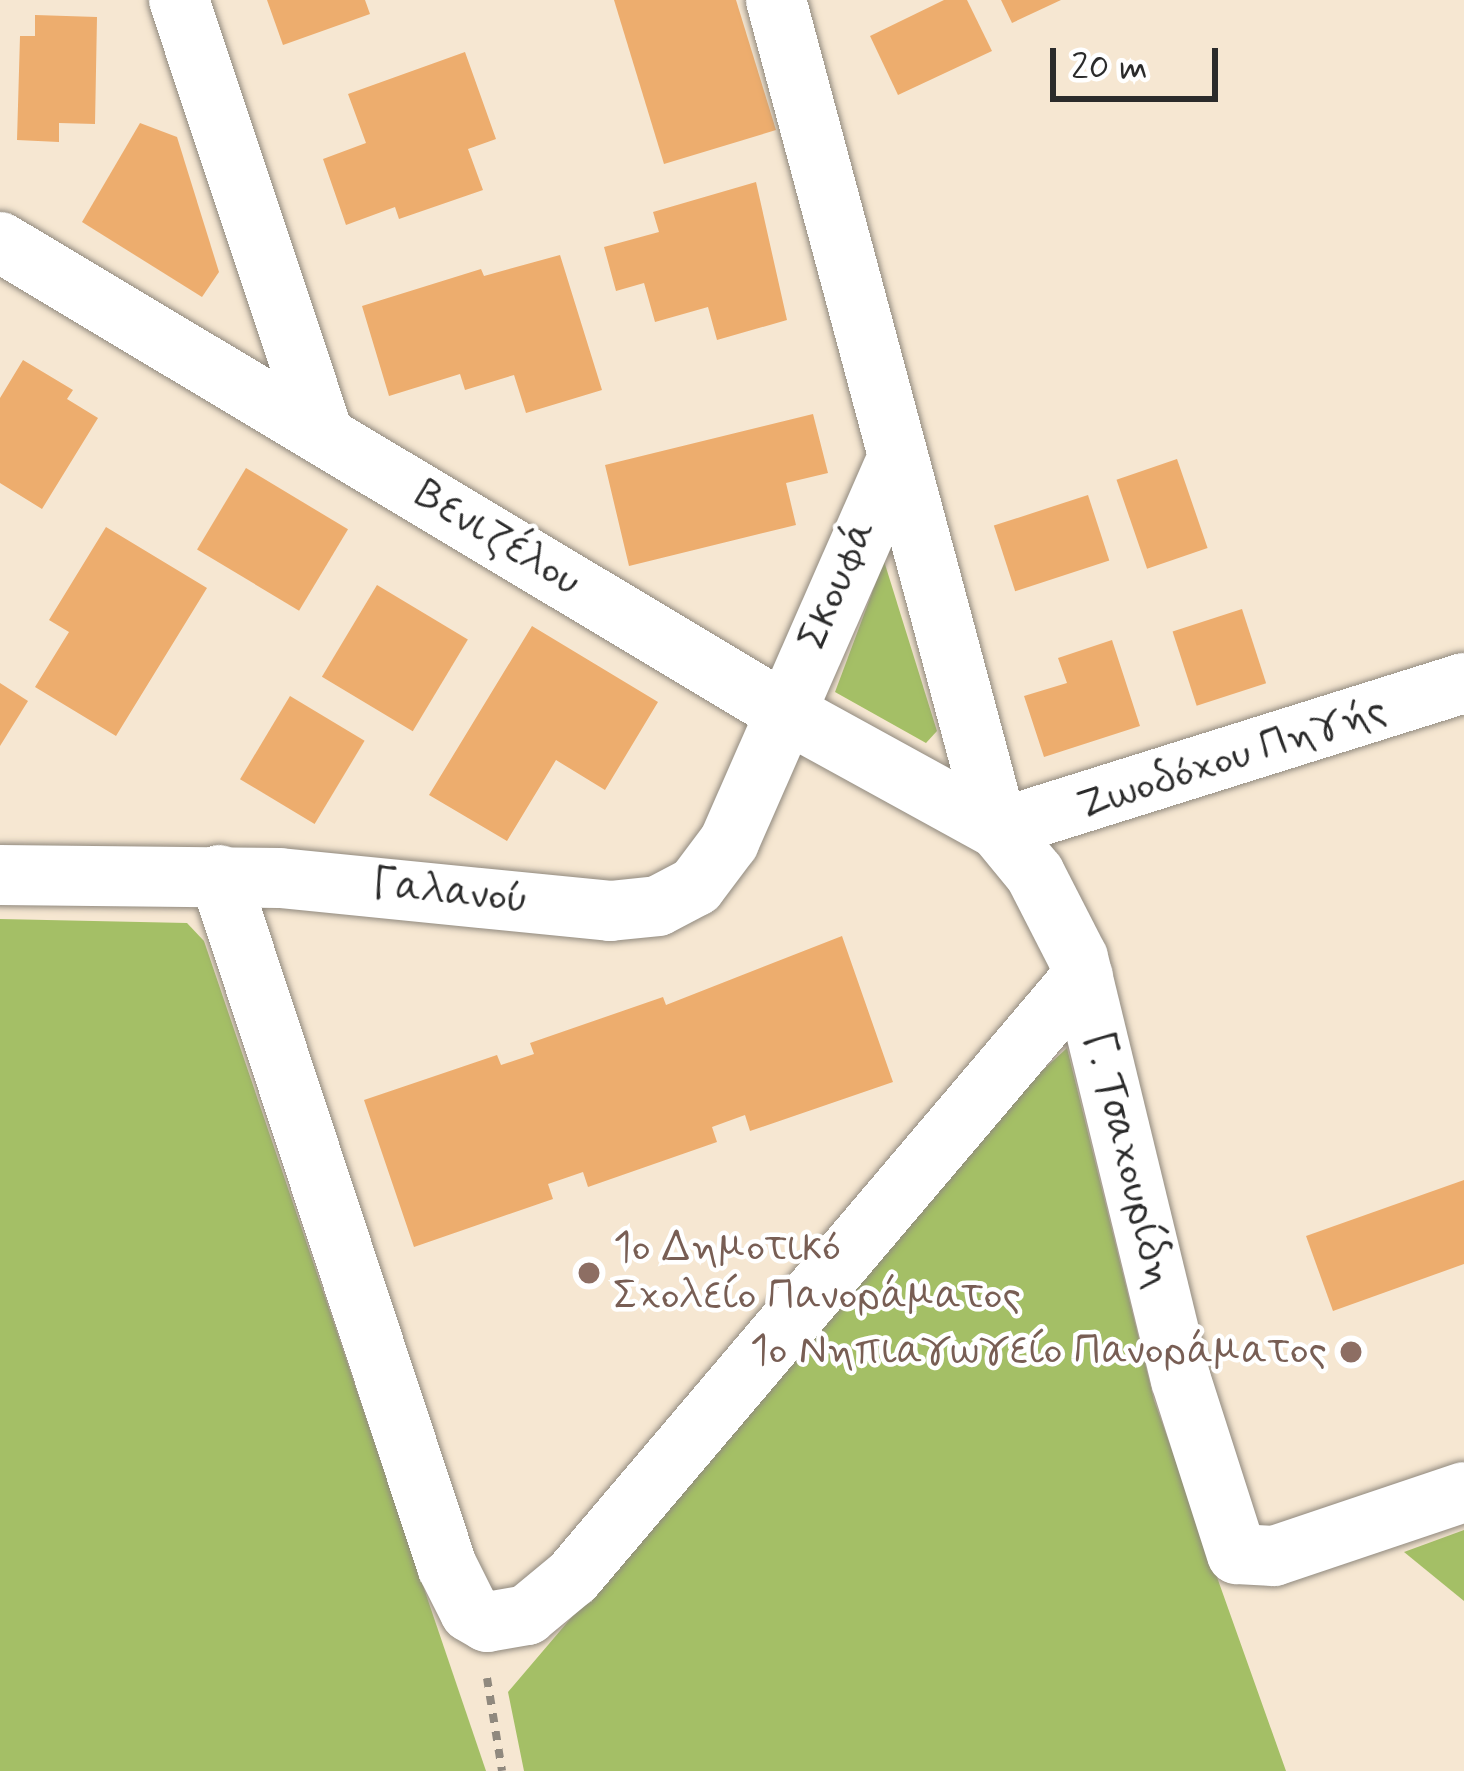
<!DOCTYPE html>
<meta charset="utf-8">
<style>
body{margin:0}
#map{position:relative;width:1464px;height:1771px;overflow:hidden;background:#f6e7d2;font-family:Mynerve,sans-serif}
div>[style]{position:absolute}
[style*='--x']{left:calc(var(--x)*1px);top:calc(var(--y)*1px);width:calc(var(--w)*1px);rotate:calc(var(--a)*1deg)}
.green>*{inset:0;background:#a4bf66}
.building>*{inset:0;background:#edad6e;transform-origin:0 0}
.path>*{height:8px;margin-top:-4px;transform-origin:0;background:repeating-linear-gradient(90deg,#90897e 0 9px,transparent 0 18px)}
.roads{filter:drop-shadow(0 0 3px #90897e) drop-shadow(0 0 3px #90897e)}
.street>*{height:60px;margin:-30px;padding:0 30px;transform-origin:30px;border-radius:30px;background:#fff}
.dots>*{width:33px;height:33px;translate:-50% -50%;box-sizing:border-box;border:6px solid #fff;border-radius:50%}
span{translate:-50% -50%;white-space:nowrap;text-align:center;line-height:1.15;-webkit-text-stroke:9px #fff;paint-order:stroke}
.street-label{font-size:42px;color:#2b2b2b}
.education-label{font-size:42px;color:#785e54}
.left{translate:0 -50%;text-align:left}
.right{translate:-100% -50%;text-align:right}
.scale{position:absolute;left:1050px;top:48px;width:168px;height:54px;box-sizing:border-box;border:6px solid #2b2b2b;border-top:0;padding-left:15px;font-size:36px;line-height:42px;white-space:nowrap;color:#2b2b2b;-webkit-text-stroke:9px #fff;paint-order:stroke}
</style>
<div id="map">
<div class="green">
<i style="clip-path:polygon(884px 561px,937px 731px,926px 743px,835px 692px)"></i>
<i style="clip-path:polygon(0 919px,187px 923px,204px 941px,486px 1771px,0 1771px)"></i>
<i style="clip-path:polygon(1067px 1048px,1154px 1400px,1286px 1771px,524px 1771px,508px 1692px,1019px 1092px)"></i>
<i style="clip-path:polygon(1464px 1530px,1464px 1601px,1404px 1552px)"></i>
</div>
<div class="building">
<i style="clip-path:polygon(267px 0,365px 0,370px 14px,283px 45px)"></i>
<i style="clip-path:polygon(614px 0,736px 0,776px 130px,664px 164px)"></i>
<i style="clip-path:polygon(944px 0,967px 0,992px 51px,898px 95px,870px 36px)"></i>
<i style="clip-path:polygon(1001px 0,1061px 0,1012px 23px)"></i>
<i style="clip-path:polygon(35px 15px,97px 17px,95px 124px,59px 123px,59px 142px,17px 140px,20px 36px,35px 36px)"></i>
<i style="clip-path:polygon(465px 52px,496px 139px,468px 149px,483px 190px,399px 219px,395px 207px,346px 225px,323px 159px,366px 143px,348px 94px)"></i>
<i style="clip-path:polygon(140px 123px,177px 137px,219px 272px,202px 297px,82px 222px)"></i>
<i style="clip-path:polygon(756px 182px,787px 320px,717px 340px,708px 307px,655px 322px,644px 283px,616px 291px,604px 247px,659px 232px,653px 212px)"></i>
<i style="clip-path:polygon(560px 255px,602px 390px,526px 413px,514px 375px,465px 390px,460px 374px,389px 396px,362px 306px,481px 269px,484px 276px)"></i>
<i style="clip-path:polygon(23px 360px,73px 390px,67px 399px,98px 418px,42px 509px,0 483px,0 398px)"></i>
<i style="clip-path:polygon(813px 414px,828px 473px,786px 483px,796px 525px,629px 566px,605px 465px)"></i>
<i style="left:1177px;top:459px;width:94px;height:64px;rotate:71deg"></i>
<i style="left:246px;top:468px;width:119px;height:95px;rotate:31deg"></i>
<i style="left:1088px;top:495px;width:69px;height:99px;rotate:72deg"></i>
<i style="clip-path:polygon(106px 527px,207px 588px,116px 736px,35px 687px,69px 632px,49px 620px)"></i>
<i style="left:377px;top:585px;width:106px;height:107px;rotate:31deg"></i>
<i style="left:1242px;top:609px;width:78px;height:73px;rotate:72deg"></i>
<i style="clip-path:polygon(532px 626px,658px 702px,605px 790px,556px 760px,507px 841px,429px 795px)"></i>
<i style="clip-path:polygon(1112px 640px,1140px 726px,1044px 757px,1024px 696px,1067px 683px,1058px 658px)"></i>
<i style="clip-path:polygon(0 683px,28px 701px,0 746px)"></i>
<i style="left:290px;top:696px;width:87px;height:97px;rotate:31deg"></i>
<i style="clip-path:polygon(842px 936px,893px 1082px,750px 1131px,745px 1115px,712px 1127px,717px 1142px,588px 1187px,583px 1172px,548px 1184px,553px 1199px,414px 1247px,364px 1100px,497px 1055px,501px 1065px,534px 1054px,530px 1043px,663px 997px,666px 1005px)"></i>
<i style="clip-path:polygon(1464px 1180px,1464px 1264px,1333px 1311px,1306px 1236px)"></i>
</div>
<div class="path">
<i style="--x:487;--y:1678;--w:94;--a:80.8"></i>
</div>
<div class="roads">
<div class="street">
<i style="--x:179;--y:0;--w:459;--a:71.6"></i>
<i style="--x:776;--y:0;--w:858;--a:75.01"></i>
<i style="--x:0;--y:242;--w:913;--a:30.92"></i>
<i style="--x:783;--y:711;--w:245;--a:28.8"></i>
<i style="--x:998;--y:829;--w:58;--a:50.6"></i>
<i style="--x:1035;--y:874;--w:94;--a:62.9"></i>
<i style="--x:1078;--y:958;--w:434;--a:76.3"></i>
<i style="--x:1181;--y:1380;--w:183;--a:72.2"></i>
<i style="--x:1237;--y:1554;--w:37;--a:3"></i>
<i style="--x:1274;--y:1556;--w:200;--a:-18.6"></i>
<i style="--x:998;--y:829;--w:488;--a:-17.4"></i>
<i style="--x:0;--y:875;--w:280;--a:0.6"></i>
<i style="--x:280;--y:878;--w:332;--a:5.7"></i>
<i style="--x:610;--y:911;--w:48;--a:-5.9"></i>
<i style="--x:658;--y:906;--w:43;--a:-27.8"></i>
<i style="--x:696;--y:886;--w:55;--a:-53.1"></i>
<i style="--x:729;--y:842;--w:416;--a:-66.3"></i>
<i style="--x:219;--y:875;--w:728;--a:71.74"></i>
<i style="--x:447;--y:1566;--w:51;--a:63.4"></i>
<i style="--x:470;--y:1612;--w:20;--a:30"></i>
<i style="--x:487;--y:1622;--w:41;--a:-9.9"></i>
<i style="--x:527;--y:1615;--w:60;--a:-39.6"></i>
<i style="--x:573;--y:1577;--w:788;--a:-49.68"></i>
</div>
</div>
<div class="dots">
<i style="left:589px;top:1273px;background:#8d6e63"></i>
<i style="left:1351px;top:1352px;background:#8d6e63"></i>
</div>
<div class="street-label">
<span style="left:497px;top:539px;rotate:31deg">Βενιζέλου</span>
<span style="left:838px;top:585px;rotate:-67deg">Σκουφά</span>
<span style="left:1232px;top:759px;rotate:-18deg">Ζωοδόχου Πηγής</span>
<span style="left:450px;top:893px;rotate:6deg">Γαλανού</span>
<span style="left:1127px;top:1160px;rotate:76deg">Γ. Τσαχουρίδη</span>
</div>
<div class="education-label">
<span class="left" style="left:613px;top:1273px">1ο Δημοτικό<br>Σχολείο Πανοράματος</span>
<span class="right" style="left:1327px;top:1352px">1ο Νηπιαγωγείο Πανοράματος</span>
</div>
<div class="scale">20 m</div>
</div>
